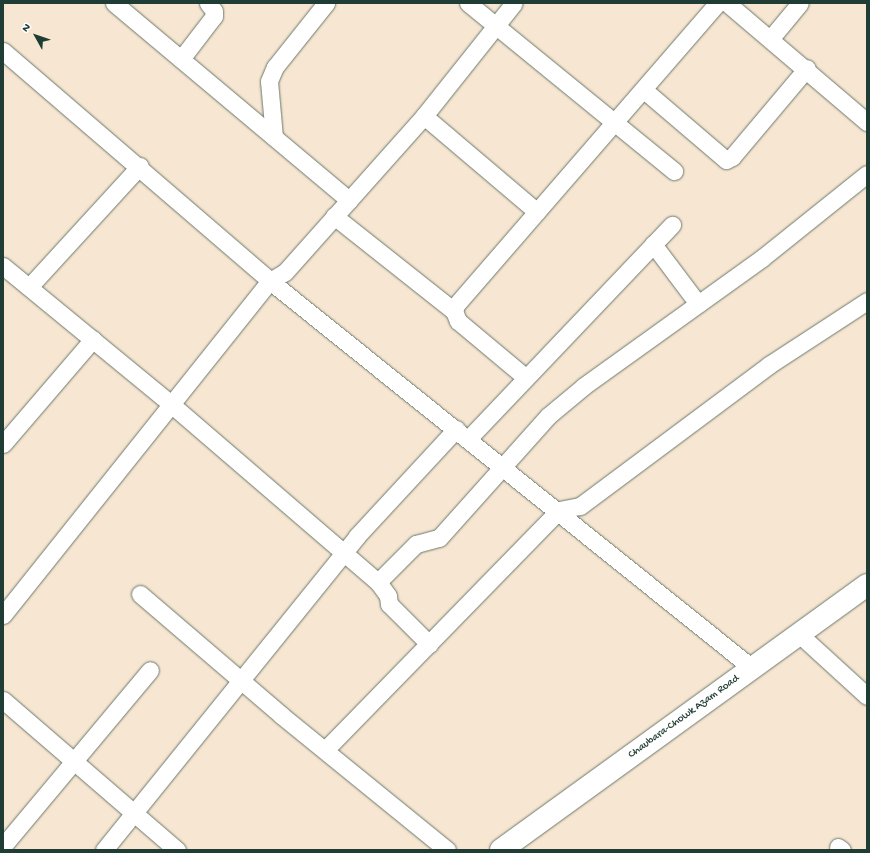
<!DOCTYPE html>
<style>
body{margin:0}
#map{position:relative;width:870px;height:853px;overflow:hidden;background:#f7e7d2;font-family:"Gochi Hand",sans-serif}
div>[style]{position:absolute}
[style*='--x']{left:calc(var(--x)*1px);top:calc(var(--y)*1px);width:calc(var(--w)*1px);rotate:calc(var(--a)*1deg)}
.roads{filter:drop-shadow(0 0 1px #6b786b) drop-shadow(0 0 1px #6b786b)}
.street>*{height:17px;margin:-8.5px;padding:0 8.5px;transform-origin:8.5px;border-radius:8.5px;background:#fff}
.primary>*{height:22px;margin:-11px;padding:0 11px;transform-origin:11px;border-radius:11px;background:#fff}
span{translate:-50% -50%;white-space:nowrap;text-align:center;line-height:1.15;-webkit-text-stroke:4px #fff;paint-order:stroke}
.street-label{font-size:11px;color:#1f3d34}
.frame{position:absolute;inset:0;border:4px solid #1f3d34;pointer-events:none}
.north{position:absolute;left:16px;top:16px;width:40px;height:40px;-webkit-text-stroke:3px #fff;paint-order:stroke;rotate:310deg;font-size:11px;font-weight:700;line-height:16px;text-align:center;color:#1f3d34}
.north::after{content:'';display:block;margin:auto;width:14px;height:18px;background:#1f3d34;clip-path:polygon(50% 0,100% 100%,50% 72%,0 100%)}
</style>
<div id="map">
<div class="roads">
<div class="street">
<i style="--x:114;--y:3;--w:307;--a:40"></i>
<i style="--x:468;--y:3;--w:266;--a:39.2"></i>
<i style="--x:727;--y:3;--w:184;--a:40.4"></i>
<i style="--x:771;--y:38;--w:45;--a:-50.4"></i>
<i style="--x:3;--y:51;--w:352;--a:40.7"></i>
<i style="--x:270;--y:281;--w:618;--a:38.76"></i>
<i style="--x:181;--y:59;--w:54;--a:-52.5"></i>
<i style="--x:214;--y:16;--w:5;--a:-90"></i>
<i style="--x:214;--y:11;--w:10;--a:-127"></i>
<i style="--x:644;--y:90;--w:108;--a:40.5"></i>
<i style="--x:726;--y:160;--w:7;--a:-27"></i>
<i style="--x:732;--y:157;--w:116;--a:-49.9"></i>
<i style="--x:424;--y:116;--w:148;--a:40.3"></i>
<i style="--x:274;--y:137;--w:56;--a:-95.1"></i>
<i style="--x:269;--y:81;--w:15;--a:-67"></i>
<i style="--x:275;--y:67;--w:82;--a:-51.4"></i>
<i style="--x:334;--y:216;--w:153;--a:38.4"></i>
<i style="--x:454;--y:311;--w:11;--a:68"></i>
<i style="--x:458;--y:321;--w:87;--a:39.9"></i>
<i style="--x:653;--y:244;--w:75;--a:53.1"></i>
<i style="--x:3;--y:266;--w:219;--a:39.4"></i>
<i style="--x:172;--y:405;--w:272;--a:40.7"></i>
<i style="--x:378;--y:582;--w:17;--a:54"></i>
<i style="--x:388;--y:596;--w:8;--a:83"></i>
<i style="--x:389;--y:604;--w:57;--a:45"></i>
<i style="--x:29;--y:287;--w:164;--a:-47.5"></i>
<i style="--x:454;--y:311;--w:6;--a:-72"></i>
<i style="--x:456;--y:305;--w:400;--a:-49.1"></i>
<i style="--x:468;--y:439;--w:296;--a:-46.4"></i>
<i style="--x:3;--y:444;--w:138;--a:-49.4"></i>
<i style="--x:378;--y:582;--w:54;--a:-45"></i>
<i style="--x:416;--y:544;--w:24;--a:-15"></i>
<i style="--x:439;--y:538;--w:164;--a:-48.2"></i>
<i style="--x:548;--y:416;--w:47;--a:-39.8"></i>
<i style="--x:584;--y:386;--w:219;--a:-35.7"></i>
<i style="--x:762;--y:258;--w:134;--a:-38.7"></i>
<i style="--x:140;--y:594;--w:186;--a:40.6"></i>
<i style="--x:281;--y:715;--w:214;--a:39.1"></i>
<i style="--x:3;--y:615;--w:428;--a:-51.4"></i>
<i style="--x:270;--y:281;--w:17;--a:-31"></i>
<i style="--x:285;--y:272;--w:209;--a:-48.3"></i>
<i style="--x:424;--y:116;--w:144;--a:-51.5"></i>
<i style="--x:799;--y:634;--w:92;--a:42.4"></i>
<i style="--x:3;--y:700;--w:230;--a:40.8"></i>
<i style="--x:325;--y:750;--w:335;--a:-45.7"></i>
<i style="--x:559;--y:510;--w:21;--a:-11"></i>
<i style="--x:580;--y:506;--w:236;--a:-36.7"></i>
<i style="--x:769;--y:365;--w:117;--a:-33.1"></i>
<i style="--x:3;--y:846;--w:229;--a:-50.1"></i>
<i style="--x:838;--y:847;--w:5;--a:37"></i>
<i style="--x:104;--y:850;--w:403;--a:-51.1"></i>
<i style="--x:357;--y:536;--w:146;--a:-47.2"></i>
</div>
<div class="primary">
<i style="--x:501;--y:850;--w:452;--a:-35.9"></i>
</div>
</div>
<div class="street-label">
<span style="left:684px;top:717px;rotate:-36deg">Chaubara-Chowk Azam Road</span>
</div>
<div class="frame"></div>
<div class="north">N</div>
</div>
